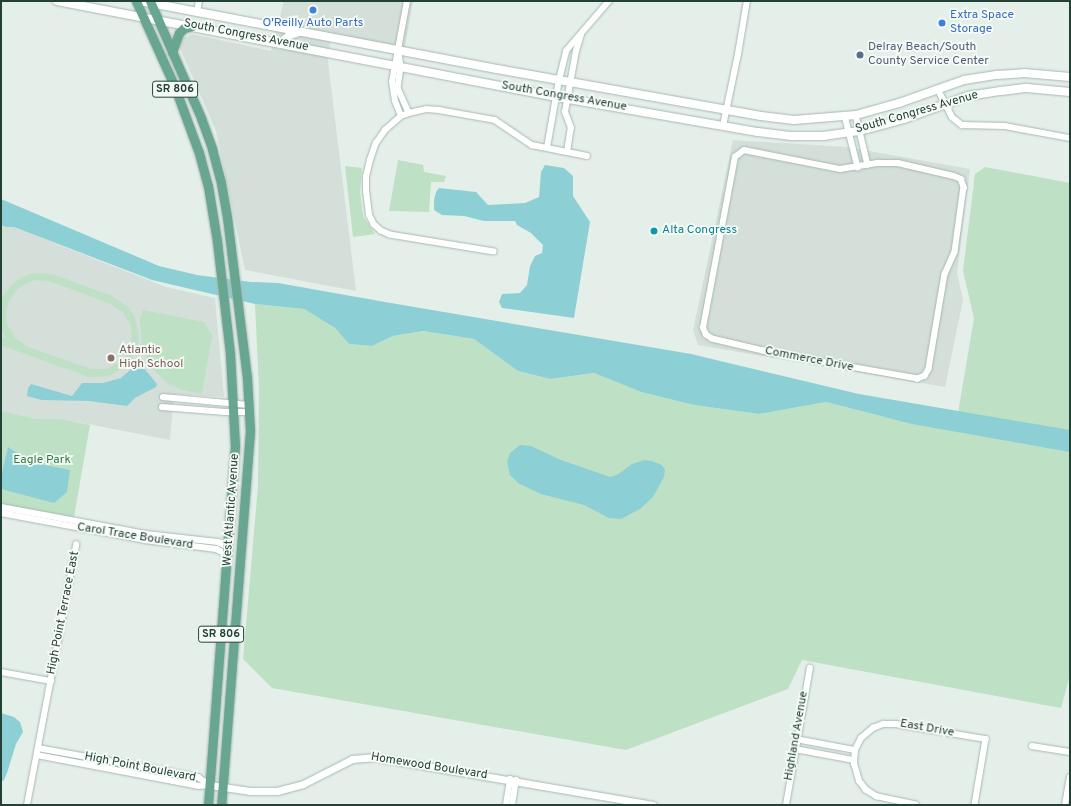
<!DOCTYPE html>
<style>
body{margin:0}
#map{position:relative;width:1071px;height:806px;overflow:hidden;background:#e5efea;font-family:Overpass,sans-serif}
div>[style]{position:absolute}
[style*='--x']{left:calc(var(--x)*1px);top:calc(var(--y)*1px);width:calc(var(--w)*1px);rotate:calc(var(--a)*1deg)}
.built>*{inset:0;background:#d3dfd8}
.green>*{inset:0;background:#bee0c4}
.water>*{inset:0;background:#8cd0d5}
.roads{filter:drop-shadow(0 0 1px #a7b8b1) drop-shadow(0 0 1px #a7b8b1)}
.minor>*{height:5.5px;margin:-2.75px;padding:0 2.75px;transform-origin:2.75px;border-radius:2.75px;background:#fff}
.tertiary>*{height:7px;margin:-3.5px;padding:0 3.5px;transform-origin:3.5px;border-radius:3.5px;background:#fff}
.secondary>*{height:8px;margin:-4px;padding:0 4px;transform-origin:4px;border-radius:4px;background:#fff}
.primary>*{height:9px;margin:-4.5px;padding:0 4.5px;transform-origin:4.5px;border-radius:4.5px;background:#68a691}
.dots>*{width:11px;height:11px;translate:-50% -50%;box-sizing:border-box;border:2px solid #f6fbf8;border-radius:50%}
span{translate:-50% -50%;white-space:nowrap;text-align:center;line-height:1.15;-webkit-text-stroke:3.5px #f6fbf8;paint-order:stroke}
.shield-label span{padding:1px 3px;background:#f6fbf8;border:1px solid;border-radius:3px;-webkit-text-stroke-width:0}
.shield-label{font-size:11px;color:#234237;font-weight:700}
.shop-label{font-size:12px;color:#366cbe}
.left{translate:0 -50%;text-align:left}
.street-label{font-size:12px;color:#234237}
.service-label{font-size:12px;color:#4e5e75}
.culture-label{font-size:12px;color:#0d838f}
.education-label{font-size:12px;color:#785e54}
.park-label{font-size:12px;color:#2b7a43}
.frame{position:absolute;inset:0;border:2px solid #234237;pointer-events:none}
</style>
<div id="map">
<div class="built">
<i style="clip-path:polygon(284px 1px,413px 1px,405px 47px,331px 34px,328px 62px,356px 291px,245px 270px,216px 131px,179px 46px,183px 38px,192px 34px,271px 51px)"></i>
<i style="clip-path:polygon(733px 140px,847px 147px,970px 169px,957px 273px,963px 300px,945px 387px,698px 345px,693px 330px)"></i>
<i style="clip-path:polygon(1px 225px,14px 227px,166px 287px,215px 298px,224px 397px,174px 394px,170px 440px,62px 419px,37px 419px,1px 411px)"></i>
</div>
<div class="green">
<i style="clip-path:polygon(398px 160px,423px 165px,424px 172px,446px 176px,444px 182px,431px 182px,429px 212px,389px 211px)"></i>
<i style="clip-path:polygon(345px 166px,362px 168px,360px 192px,363px 216px,375px 234px,353px 237px)"></i>
<i style="clip-path:polygon(985px 167px,1070px 183px,1070px 675px,1061px 708px,802px 660px,788px 689px,626px 750px,272px 688px,243px 659px,258px 486px,259px 389px,255px 304px,304px 309px,335px 328px,349px 344px,372px 346px,393px 336px,423px 331px,474px 339px,518px 371px,550px 379px,594px 373px,641px 392px,694px 405px,759px 414px,826px 402px,881px 416px,955px 431px,974px 318px,963px 271px,975px 174px)"></i>
<i style="clip-path:polygon(evenodd,42px 273px,55px 275px,112px 296px,128px 307px,135px 318px,139px 337px,137px 350px,126px 366px,109px 376px,89px 377px,1px 345px,1px 337px,6px 338px,1px 329px,1px 300px,4px 294px,17px 280px,29px 274px,42px 273px,36px 280px,52px 282px,109px 303px,123px 312px,131px 326px,132px 337px,128px 352px,121px 361px,107px 369px,91px 369px,28px 347px,15px 338px,7px 324px,6px 313px,8px 303px,17px 289px,26px 283px,36px 280px)"></i>
<i style="clip-path:polygon(143px 310px,204px 322px,212px 335px,202px 394px,183px 390px,168px 384px,155px 371px,145px 355px,142px 345px,140px 321px)"></i>
<i style="clip-path:polygon(1px 411px,37px 419px,62px 419px,90px 425px,74px 517px,1px 504px)"></i>
</div>
<div class="water">
<i style="clip-path:polygon(545px 165px,564px 168px,573px 176px,573px 196px,590px 222px,574px 318px,502px 308px,499px 302px,502px 294px,520px 293px,527px 285px,530px 266px,535px 256px,542px 253px,543px 245px,531px 233px,517px 225px,515px 221px,484px 221px,464px 216px,442px 215px,434px 210px,434px 200px,436px 192px,439px 188px,476px 192px,488px 205px,525px 203px,539px 197px,541px 172px)"></i>
<i style="clip-path:polygon(1px 199px,159px 266px,197px 275px,251px 282px,278px 283px,385px 302px,691px 354px,859px 394px,1070px 430px,1070px 452px,912px 424px,826px 402px,759px 414px,694px 405px,641px 392px,594px 373px,550px 379px,518px 371px,474px 339px,423px 331px,393px 336px,372px 346px,349px 344px,335px 328px,304px 309px,255px 304px,152px 280px,14px 227px,6px 227px,1px 225px)"></i>
<i style="clip-path:polygon(139px 362px,157px 384px,156px 387px,135px 398px,127px 406px,89px 401px,42px 400px,27px 396px,28px 388px,31px 384px,72px 396px,82px 383px,103px 383px,121px 378px)"></i>
<i style="clip-path:polygon(520px 445px,531px 446px,561px 460px,610px 477px,617px 475px,632px 464px,645px 460px,652px 461px,662px 465px,665px 470px,664px 477px,653px 497px,640px 509px,621px 519px,609px 518px,584px 505px,541px 494px,518px 483px,510px 475px,507px 462px,510px 453px)"></i>
<i style="clip-path:polygon(8px 447px,30px 462px,70px 470px,67px 492px,54px 503px,1px 489px,1px 477px)"></i>
<i style="clip-path:polygon(1px 713px,14px 717px,20px 722px,23px 732px,16px 744px,7px 773px,4px 780px,1px 782px)"></i>
</div>
<div class="roads">
<div class="minor">
<i style="--x:197;--y:12;--w:11;--a:-80"></i>
<i style="--x:399;--y:54;--w:13;--a:81"></i>
<i style="--x:401;--y:67;--w:21;--a:98"></i>
<i style="--x:398;--y:88;--w:27;--a:66"></i>
<i style="--x:938;--y:89;--w:31;--a:63"></i>
<i style="--x:952;--y:117;--w:13;--a:39"></i>
<i style="--x:962;--y:125;--w:43;--a:1.3"></i>
<i style="--x:1005;--y:126;--w:66;--a:10.5"></i>
<i style="--x:856;--y:115;--w:51;--a:76.5"></i>
<i style="--x:401;--y:116;--w:16;--a:-112"></i>
<i style="--x:395;--y:101;--w:19;--a:-99"></i>
<i style="--x:392;--y:82;--w:82;--a:-79.5"></i>
<i style="--x:845;--y:116;--w:53;--a:75.7"></i>
<i style="--x:723;--y:126;--w:74;--a:-78.2"></i>
<i style="--x:738;--y:54;--w:54;--a:-80.4"></i>
<i style="--x:547;--y:148;--w:69;--a:-80"></i>
<i style="--x:559;--y:80;--w:30;--a:-76"></i>
<i style="--x:566;--y:51;--w:66;--a:-49.3"></i>
<i style="--x:744;--y:150;--w:98;--a:11.2"></i>
<i style="--x:840;--y:169;--w:39;--a:-9"></i>
<i style="--x:879;--y:163;--w:19;--a:0"></i>
<i style="--x:898;--y:163;--w:57;--a:13.1"></i>
<i style="--x:954;--y:176;--w:8;--a:23"></i>
<i style="--x:961;--y:179;--w:9;--a:69"></i>
<i style="--x:964;--y:187;--w:66;--a:97.9"></i>
<i style="--x:955;--y:252;--w:24;--a:114"></i>
<i style="--x:945;--y:274;--w:96;--a:99.6"></i>
<i style="--x:929;--y:369;--w:8;--a:120"></i>
<i style="--x:925;--y:376;--w:8;--a:157"></i>
<i style="--x:918;--y:379;--w:75;--a:-170"></i>
<i style="--x:844;--y:366;--w:82;--a:-169.5"></i>
<i style="--x:763;--y:351;--w:52;--a:-166.8"></i>
<i style="--x:712;--y:339;--w:7;--a:-146"></i>
<i style="--x:706;--y:335;--w:8;--a:-113"></i>
<i style="--x:703;--y:328;--w:174;--a:-79.4"></i>
<i style="--x:735;--y:157;--w:11;--a:-38"></i>
<i style="--x:567;--y:152;--w:24;--a:-81"></i>
<i style="--x:571;--y:128;--w:17;--a:-111"></i>
<i style="--x:565;--y:112;--w:62;--a:-79.8"></i>
<i style="--x:576;--y:51;--w:17;--a:-73"></i>
<i style="--x:494;--y:252;--w:105;--a:-170.7"></i>
<i style="--x:390;--y:235;--w:10;--a:-156"></i>
<i style="--x:381;--y:231;--w:9;--a:-139"></i>
<i style="--x:374;--y:225;--w:11;--a:-117"></i>
<i style="--x:369;--y:215;--w:23;--a:-97"></i>
<i style="--x:366;--y:192;--w:15;--a:-90"></i>
<i style="--x:366;--y:177;--w:17;--a:-77"></i>
<i style="--x:370;--y:160;--w:18;--a:-71"></i>
<i style="--x:376;--y:143;--w:16;--a:-55"></i>
<i style="--x:385;--y:130;--w:21;--a:-41"></i>
<i style="--x:401;--y:116;--w:9;--a:-21"></i>
<i style="--x:409;--y:113;--w:17;--a:-13"></i>
<i style="--x:426;--y:109;--w:13;--a:4"></i>
<i style="--x:439;--y:110;--w:57;--a:10.1"></i>
<i style="--x:495;--y:120;--w:45;--a:34"></i>
<i style="--x:532;--y:145;--w:56;--a:11.3"></i>
<i style="--x:163;--y:397;--w:86;--a:5.3"></i>
<i style="--x:162;--y:407;--w:63;--a:4.5"></i>
<i style="--x:225;--y:412;--w:24;--a:0"></i>
<i style="--x:1;--y:507;--w:147;--a:10.5"></i>
<i style="--x:146;--y:534;--w:72;--a:6.3"></i>
<i style="--x:218;--y:542;--w:11;--a:27"></i>
<i style="--x:1;--y:513;--w:147;--a:10.6"></i>
<i style="--x:145;--y:540;--w:72;--a:7.2"></i>
<i style="--x:216;--y:549;--w:12;--a:24"></i>
<i style="--x:1;--y:672;--w:51;--a:10.2"></i>
<i style="--x:796;--y:739;--w:60;--a:10.6"></i>
<i style="--x:1032;--y:746;--w:38;--a:9"></i>
<i style="--x:38;--y:748;--w:163;--a:10.3"></i>
<i style="--x:198;--y:777;--w:14;--a:34"></i>
<i style="--x:795;--y:749;--w:60;--a:10.6"></i>
<i style="--x:37;--y:755;--w:165;--a:10.8"></i>
<i style="--x:199;--y:786;--w:11;--a:-5"></i>
<i style="--x:27;--y:805;--w:265;--a:-79.3"></i>
<i style="--x:506;--y:805;--w:26;--a:-81"></i>
<i style="--x:512;--y:805;--w:25;--a:-81"></i>
<i style="--x:786;--y:805;--w:139;--a:-80.1"></i>
<i style="--x:916;--y:805;--w:40;--a:-168"></i>
<i style="--x:877;--y:797;--w:13;--a:-148"></i>
<i style="--x:866;--y:790;--w:11;--a:-128"></i>
<i style="--x:859;--y:781;--w:18;--a:-106"></i>
<i style="--x:854;--y:764;--w:14;--a:-86"></i>
<i style="--x:855;--y:750;--w:13;--a:-63"></i>
<i style="--x:861;--y:738;--w:16;--a:-40"></i>
<i style="--x:873;--y:728;--w:11;--a:-22"></i>
<i style="--x:883;--y:724;--w:13;--a:0"></i>
<i style="--x:896;--y:724;--w:91;--a:9.5"></i>
<i style="--x:986;--y:739;--w:67;--a:99.5"></i>
<i style="--x:1065;--y:805;--w:28;--a:-80"></i>
</div>
<div class="tertiary">
<i style="--x:210;--y:785;--w:40;--a:8.5"></i>
<i style="--x:250;--y:791;--w:27;--a:0"></i>
<i style="--x:277;--y:791;--w:27;--a:-15"></i>
<i style="--x:303;--y:784;--w:55;--a:-27"></i>
<i style="--x:352;--y:759;--w:21;--a:-5"></i>
<i style="--x:373;--y:757;--w:284;--a:9.7"></i>
</div>
<div class="secondary">
<i style="--x:57;--y:1;--w:509;--a:10.87"></i>
<i style="--x:557;--y:97;--w:204;--a:9.9"></i>
<i style="--x:758;--y:132;--w:34;--a:7"></i>
<i style="--x:792;--y:136;--w:31;--a:0"></i>
<i style="--x:823;--y:136;--w:37;--a:-8"></i>
<i style="--x:860;--y:131;--w:46;--a:-15.3"></i>
<i style="--x:904;--y:119;--w:68;--a:-19.8"></i>
<i style="--x:968;--y:96;--w:33;--a:-9"></i>
<i style="--x:1001;--y:91;--w:26;--a:-7"></i>
<i style="--x:1027;--y:88;--w:43;--a:5.3"></i>
<i style="--x:140;--y:1;--w:363;--a:10.8"></i>
<i style="--x:497;--y:69;--w:268;--a:10.1"></i>
<i style="--x:761;--y:116;--w:33;--a:7"></i>
<i style="--x:794;--y:120;--w:62;--a:-4.6"></i>
<i style="--x:856;--y:115;--w:45;--a:-15.6"></i>
<i style="--x:899;--y:103;--w:69;--a:-19.5"></i>
<i style="--x:964;--y:80;--w:33;--a:-9"></i>
<i style="--x:997;--y:75;--w:27;--a:-4"></i>
<i style="--x:1024;--y:73;--w:46;--a:5"></i>
<i style="--x:280;--y:43;--w:13;--a:-39"></i>
<i style="--x:290;--y:35;--w:9;--a:-18"></i>
</div>
<div class="primary">
<i style="--x:136;--y:1;--w:92;--a:65.7"></i>
<i style="--x:174;--y:85;--w:72;--a:69.8"></i>
<i style="--x:199;--y:153;--w:34;--a:75"></i>
<i style="--x:208;--y:186;--w:56;--a:80.7"></i>
<i style="--x:217;--y:241;--w:114;--a:83.4"></i>
<i style="--x:230;--y:354;--w:92;--a:86.9"></i>
<i style="--x:235;--y:446;--w:360;--a:94.3"></i>
<i style="--x:150;--y:1;--w:128;--a:66.4"></i>
<i style="--x:201;--y:118;--w:33;--a:70"></i>
<i style="--x:212;--y:149;--w:35;--a:75"></i>
<i style="--x:221;--y:183;--w:35;--a:80"></i>
<i style="--x:227;--y:217;--w:161;--a:82.9"></i>
<i style="--x:247;--y:377;--w:54;--a:86.8"></i>
<i style="--x:250;--y:431;--w:375;--a:94.4"></i>
<i style="--x:172;--y:52;--w:20;--a:-70"></i>
<i style="--x:179;--y:33;--w:7;--a:-45"></i>
<i style="--x:184;--y:28;--w:8;--a:-14"></i>
</div>
</div>
<div class="dots">
<i style="left:313px;top:10px;background:#3f7fe0"></i>
<i style="left:942px;top:23px;background:#3f7fe0"></i>
<i style="left:860px;top:55px;background:#5c6f8a"></i>
<i style="left:654px;top:231px;background:#0f9aa8"></i>
<i style="left:111px;top:358px;background:#8d6e63"></i>
</div>
<div class="shield-label">
<span style="left:175px;top:89px">SR 806</span>
<span style="left:221px;top:634px">SR 806</span>
</div>
<div class="shop-label">
<span class="left" style="left:950px;top:23px">Extra Space<br>Storage</span>
<span style="left:313px;top:24px">O'Reilly Auto Parts</span>
</div>
<div class="street-label">
<span style="left:246px;top:36px;rotate:11deg">South Congress Avenue</span>
<span style="left:564px;top:97px;rotate:10deg">South Congress Avenue</span>
<span style="left:917px;top:113px;rotate:-16deg">South Congress Avenue</span>
<span style="left:809px;top:360px;rotate:11deg">Commerce Drive</span>
<span style="left:232px;top:510px;rotate:-86deg">West Atlantic Avenue</span>
<span style="left:135px;top:537px;rotate:9deg">Carol Trace Boulevard</span>
<span style="left:64px;top:613px;rotate:-79deg">High Point Terrace East</span>
<span style="left:927px;top:729px;rotate:10deg">East Drive</span>
<span style="left:797px;top:736px;rotate:-80deg">Highland Avenue</span>
<span style="left:429px;top:767px;rotate:9deg">Homewood Boulevard</span>
<span style="left:140px;top:768px;rotate:11deg">High Point Boulevard</span>
</div>
<div class="service-label">
<span class="left" style="left:868px;top:55px">Delray Beach/South<br>County Service Center</span>
</div>
<div class="culture-label">
<span class="left" style="left:662px;top:231px">Alta Congress</span>
</div>
<div class="education-label">
<span class="left" style="left:119px;top:358px">Atlantic<br>High School</span>
</div>
<div class="park-label">
<span style="left:42px;top:461px">Eagle Park</span>
</div>
<div class="frame"></div>
</div>
